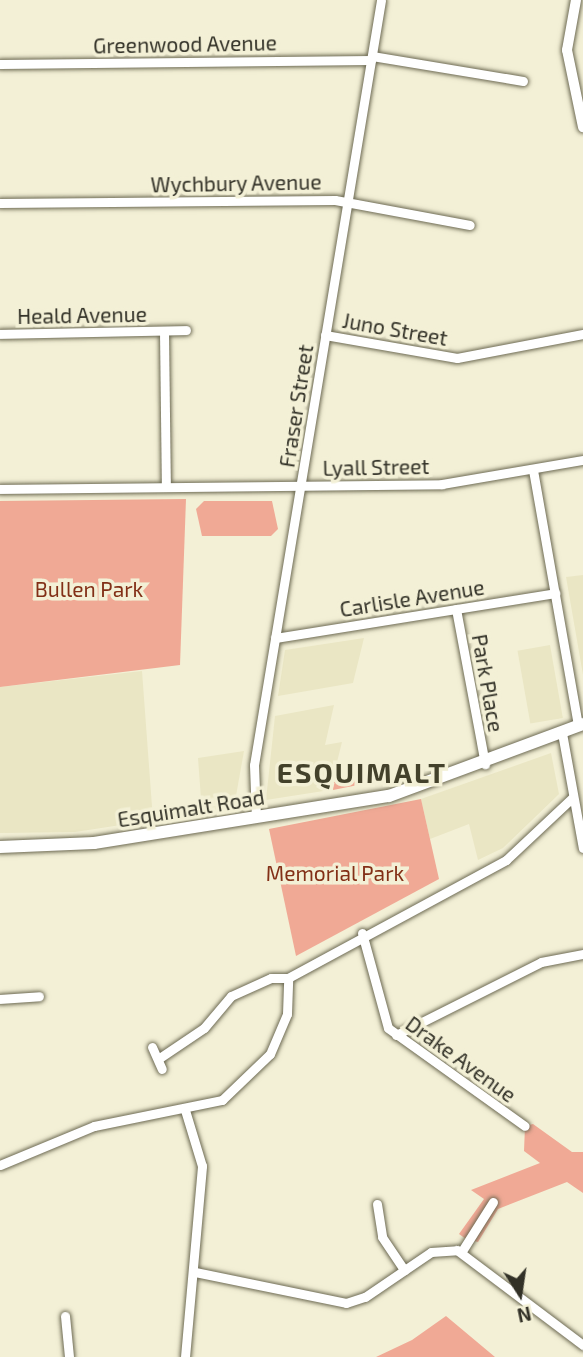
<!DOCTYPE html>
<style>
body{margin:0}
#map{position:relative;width:583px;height:1357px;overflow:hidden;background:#f3f0d6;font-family:"Exo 2",sans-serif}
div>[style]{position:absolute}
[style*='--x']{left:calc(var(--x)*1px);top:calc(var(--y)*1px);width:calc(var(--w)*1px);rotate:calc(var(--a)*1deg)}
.built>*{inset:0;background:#eae6c4;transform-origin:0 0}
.green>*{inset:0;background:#f0a995}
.roads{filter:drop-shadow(0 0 2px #6d6a53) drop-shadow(0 0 2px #6d6a53)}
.minor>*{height:9px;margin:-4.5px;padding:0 4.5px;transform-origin:4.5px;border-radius:4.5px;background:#fff}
.tertiary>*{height:10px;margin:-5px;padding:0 5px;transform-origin:5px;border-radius:5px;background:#fff}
.secondary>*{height:12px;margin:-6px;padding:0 6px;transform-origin:6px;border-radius:6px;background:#fff}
span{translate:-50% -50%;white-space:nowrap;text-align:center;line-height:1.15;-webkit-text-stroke:7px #f3f0d6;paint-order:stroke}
.street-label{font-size:21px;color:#323127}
.park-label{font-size:21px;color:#822f16}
.district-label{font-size:28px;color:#43412b;font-weight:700;letter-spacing:2px}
.north{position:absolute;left:485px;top:1259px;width:70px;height:70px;-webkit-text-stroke:5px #f3f0d6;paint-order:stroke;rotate:168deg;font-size:19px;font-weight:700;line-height:28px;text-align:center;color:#323127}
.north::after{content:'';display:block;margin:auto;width:24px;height:32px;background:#323127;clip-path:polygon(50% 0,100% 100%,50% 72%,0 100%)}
</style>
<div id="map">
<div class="built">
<i style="clip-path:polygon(583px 575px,583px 675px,566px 577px)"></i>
<i style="clip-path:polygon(364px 638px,353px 683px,278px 696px,285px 650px)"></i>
<i style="left:550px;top:645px;width:74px;height:33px;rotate:80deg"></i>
<i style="clip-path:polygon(142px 671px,153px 820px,75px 832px,0 833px,0 687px)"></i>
<i style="clip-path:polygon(334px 705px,325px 745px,342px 742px,330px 790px,266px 800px,275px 716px)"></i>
<i style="clip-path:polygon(244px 751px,234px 807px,202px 812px,198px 758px)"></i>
<i style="clip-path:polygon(551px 753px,559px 794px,503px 848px,478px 860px,469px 824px,430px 839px,421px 799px)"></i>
</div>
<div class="green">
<i style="clip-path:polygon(186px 499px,180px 665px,0 687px,0 501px)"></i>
<i style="clip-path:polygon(204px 501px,272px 501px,278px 529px,271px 536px,202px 536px,196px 509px)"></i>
<i style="clip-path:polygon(371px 773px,372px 779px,368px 783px,333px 790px,334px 782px)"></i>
<i style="clip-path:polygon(421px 799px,439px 879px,296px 956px,269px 829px)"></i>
<i style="clip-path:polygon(533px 1124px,572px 1152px,583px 1152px,583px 1193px,567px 1182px,498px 1209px,478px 1242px,466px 1239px,459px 1234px,484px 1199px,471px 1190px,540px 1163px,524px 1151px,525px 1126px)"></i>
<i style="clip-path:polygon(446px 1316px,495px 1357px,376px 1357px,412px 1340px)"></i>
</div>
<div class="roads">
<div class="minor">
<i style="--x:372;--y:56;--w:153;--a:9.4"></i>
<i style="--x:0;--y:64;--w:371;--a:-0.6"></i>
<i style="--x:0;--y:203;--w:335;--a:-0.5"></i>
<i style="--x:335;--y:200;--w:137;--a:10.5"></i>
<i style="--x:164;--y:332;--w:155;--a:89.3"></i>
<i style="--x:0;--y:334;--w:186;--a:-1.2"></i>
<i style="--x:325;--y:335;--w:134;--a:9.9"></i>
<i style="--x:457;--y:358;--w:128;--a:-10.8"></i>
<i style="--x:533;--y:470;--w:260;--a:80"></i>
<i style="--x:0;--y:489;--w:442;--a:-0.6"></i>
<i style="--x:442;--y:484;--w:143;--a:-9.7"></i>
<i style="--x:456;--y:609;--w:158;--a:79.4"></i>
<i style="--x:275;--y:638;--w:284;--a:-9.1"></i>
<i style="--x:562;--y:733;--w:117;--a:79.7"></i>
<i style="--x:256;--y:817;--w:52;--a:-92.2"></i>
<i style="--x:254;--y:765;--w:775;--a:-80.57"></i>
<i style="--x:362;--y:933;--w:98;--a:74.7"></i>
<i style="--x:388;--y:1028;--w:168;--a:35.6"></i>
<i style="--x:288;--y:978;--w:248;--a:-28.4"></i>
<i style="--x:506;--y:860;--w:92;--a:-43.2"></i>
<i style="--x:0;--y:999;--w:39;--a:-4"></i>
<i style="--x:396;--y:1035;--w:162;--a:-26.7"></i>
<i style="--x:541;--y:962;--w:43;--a:-10.8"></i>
<i style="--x:152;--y:1047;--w:24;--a:66"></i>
<i style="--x:158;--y:1059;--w:55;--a:-34"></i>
<i style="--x:204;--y:1028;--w:42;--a:-49.8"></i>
<i style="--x:231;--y:996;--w:44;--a:-24.2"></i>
<i style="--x:271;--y:978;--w:17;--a:0"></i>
<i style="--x:0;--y:1165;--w:102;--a:-22.5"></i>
<i style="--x:94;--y:1126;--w:131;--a:-11.5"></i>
<i style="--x:222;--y:1100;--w:66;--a:-43.8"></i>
<i style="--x:270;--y:1054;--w:43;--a:-67"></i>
<i style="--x:287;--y:1014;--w:36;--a:-88"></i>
<i style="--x:377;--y:1204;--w:33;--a:81"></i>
<i style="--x:382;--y:1237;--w:40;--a:56"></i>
<i style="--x:462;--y:1251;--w:58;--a:-57.7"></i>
<i style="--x:195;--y:1272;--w:154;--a:11.6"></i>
<i style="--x:346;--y:1303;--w:20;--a:-18"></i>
<i style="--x:365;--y:1297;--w:80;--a:-34.3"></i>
<i style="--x:431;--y:1252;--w:26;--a:-4"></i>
<i style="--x:457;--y:1250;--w:158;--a:37"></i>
<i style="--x:65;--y:1316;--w:41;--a:84.4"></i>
<i style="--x:185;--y:1357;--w:192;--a:-84.9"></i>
<i style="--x:202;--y:1166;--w:59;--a:-106.9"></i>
</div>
<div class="tertiary">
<i style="--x:576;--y:0;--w:51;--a:100.2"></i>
<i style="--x:567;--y:50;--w:79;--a:78.3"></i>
</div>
<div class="secondary">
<i style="--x:0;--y:847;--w:94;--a:-2.4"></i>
<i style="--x:94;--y:843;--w:299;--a:-9.1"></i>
<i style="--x:389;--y:796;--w:207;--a:-20.4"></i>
</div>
</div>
<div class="street-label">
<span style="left:185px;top:44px;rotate:-1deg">Greenwood Avenue</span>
<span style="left:236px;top:183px;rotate:-1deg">Wychbury Avenue</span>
<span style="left:82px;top:315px;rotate:-1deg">Heald Avenue</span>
<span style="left:395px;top:329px;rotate:10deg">Juno Street</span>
<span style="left:296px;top:406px;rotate:-81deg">Fraser Street</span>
<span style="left:376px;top:467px;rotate:-1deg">Lyall Street</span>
<span style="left:412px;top:598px;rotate:-9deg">Carlisle Avenue</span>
<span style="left:488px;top:683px;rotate:80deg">Park Place</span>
<span style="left:191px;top:808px;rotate:-9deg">Esquimalt Road</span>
<span style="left:461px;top:1059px;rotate:36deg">Drake Avenue</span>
</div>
<div class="park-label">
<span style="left:89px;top:589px">Bullen Park</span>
<span style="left:335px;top:873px">Memorial Park</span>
</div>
<div class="district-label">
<span style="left:362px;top:772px">ESQUIMALT</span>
</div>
<div class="north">N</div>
</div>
